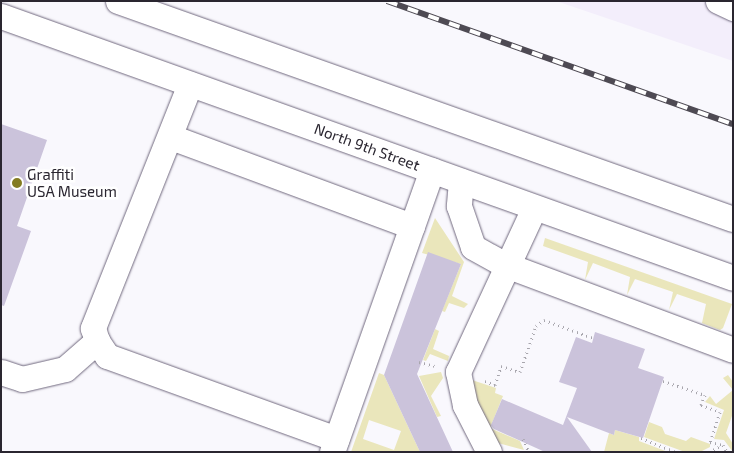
<!DOCTYPE html>
<style>
body{margin:0}
#map{position:relative;width:734px;height:453px;overflow:hidden;background:#f9f8fd;font-family:"Exo 2",sans-serif}
div>[style]{position:absolute}
[style*='--x']{left:calc(var(--x)*1px);top:calc(var(--y)*1px);width:calc(var(--w)*1px);rotate:calc(var(--a)*1deg)}
.built>*{inset:0;background:#f3eefb}
.green>*{inset:0;background:#eae6bb}
.building>*{inset:0;background:#cbc3db}
.path>*{height:3px;margin-top:-1.5px;transform-origin:0;background:repeating-linear-gradient(90deg,#a8a6ad 0 1px,transparent 0 5px)}
.roads{filter:drop-shadow(0 0 1px #70687e) drop-shadow(0 0 1px #70687e)}
.minor>*{height:25px;margin:-12.5px;padding:0 12.5px;transform-origin:12.5px;border-radius:12.5px;background:#fff}
.rail>*{height:5.5px;margin-top:-2.75px;transform-origin:0;background:repeating-linear-gradient(90deg,#fff 0 11px,#4e4a53 0 22px);box-sizing:border-box;border-block:1px solid #4e4a53}
.dots>*{width:14px;height:14px;translate:-50% -50%;box-sizing:border-box;border:2px solid #fff;border-radius:50%}
span{translate:-50% -50%;white-space:nowrap;text-align:center;line-height:1.15;-webkit-text-stroke:5px #fff;paint-order:stroke}
.street-label{font-size:15px;color:#2a2630}
.poi-label{font-size:15px;color:#2a2630}
.left{translate:0 -50%;text-align:left}
.frame{position:absolute;inset:0;border:2px solid #2a2630;pointer-events:none}
</style>
<div id="map">
<div class="built">
<i style="clip-path:polygon(556px 1px,733px 1px,733px 61px)"></i>
</div>
<div class="green">
<i style="clip-path:polygon(435px 218px,464px 262px,452px 296px,468px 304px,464px 308px,449px 303px,445px 312px,442px 311px,461px 264px,422px 253px)"></i>
<i style="clip-path:polygon(545px 238px,732px 304px,723px 328px,720px 330px,702px 323px,706px 304px,677px 294px,669px 310px,673px 292px,635px 279px,627px 295px,630px 277px,593px 263px,585px 280px,588px 262px,543px 246px)"></i>
<i style="clip-path:polygon(435px 329px,439px 331px,433px 349px,449px 356px,448px 361px,430px 354px,426px 361px,423px 360px)"></i>
<i style="clip-path:polygon(441px 372px,443px 378px,431px 396px,441px 416px,437px 417px,419px 376px)"></i>
<i style="clip-path:polygon(evenodd,379px 373px,384px 375px,420px 452px,351px 452px,379px 373px,369px 420px,401px 431px,394px 450px,363px 439px,369px 420px)"></i>
<i style="clip-path:polygon(728px 375px,733px 382px,733px 413px,726px 433px,733px 444px,733px 452px,724px 440px,714px 439px,724px 410px,705px 402px,710px 396px,716px 404px,733px 390px,723px 378px)"></i>
<i style="clip-path:polygon(472px 380px,496px 388px,495px 393px,503px 396px,490px 428px,520px 441px,524px 450px,498px 443px,474px 398px)"></i>
<i style="clip-path:polygon(649px 422px,662px 427px,665px 434px,686px 441px,691px 437px,710px 444px,710px 447px,700px 452px,685px 452px,644px 437px)"></i>
<i style="clip-path:polygon(615px 430px,639px 437px,639px 441px,668px 452px,604px 452px,609px 433px,614px 435px)"></i>
</div>
<div class="building">
<i style="clip-path:polygon(1px 124px,47px 140px,17px 226px,31px 231px,4px 306px,1px 305px)"></i>
<i style="clip-path:polygon(428px 252px,461px 264px,417px 374px,453px 452px,420px 452px,384px 375px)"></i>
<i style="clip-path:polygon(595px 332px,645px 349px,638px 368px,664px 377px,643px 438px,615px 430px,614px 435px,567px 417px,592px 452px,545px 452px,494px 429px,491px 425px,502px 399px,563px 425px,577px 388px,559px 382px,576px 337px,592px 343px)"></i>
</div>
<div class="path">
<i style="--x:419;--y:362;--w:16;--a:14"></i>
<i style="--x:485;--y:381;--w:11;--a:22"></i>
<i style="--x:495;--y:385;--w:20;--a:-72"></i>
<i style="--x:501;--y:366;--w:20;--a:18"></i>
<i style="--x:520;--y:372;--w:49;--a:-70.8"></i>
<i style="--x:536;--y:326;--w:10;--a:-37"></i>
<i style="--x:544;--y:320;--w:52;--a:20.2"></i>
<i style="--x:663;--y:381;--w:44;--a:18.4"></i>
<i style="--x:705;--y:395;--w:11;--a:112"></i>
<i style="--x:701;--y:405;--w:20;--a:20"></i>
<i style="--x:720;--y:412;--w:32;--a:108"></i>
<i style="--x:710;--y:442;--w:13;--a:13"></i>
<i style="--x:723;--y:445;--w:8;--a:60"></i>
<i style="--x:641;--y:438;--w:38;--a:22"></i>
<i style="--x:523;--y:439;--w:14;--a:65"></i>
<i style="--x:709;--y:452;--w:15;--a:-28"></i>
</div>
<div class="roads">
<div class="minor">
<i style="--x:118;--y:1;--w:652;--a:19.52"></i>
<i style="--x:718;--y:1;--w:17;--a:25"></i>
<i style="--x:1;--y:16;--w:777;--a:19.69"></i>
<i style="--x:190;--y:84;--w:263;--a:111.7"></i>
<i style="--x:93;--y:328;--w:14;--a:73"></i>
<i style="--x:97;--y:341;--w:18;--a:56"></i>
<i style="--x:107;--y:356;--w:244;--a:19.9"></i>
<i style="--x:171;--y:137;--w:257;--a:20.3"></i>
<i style="--x:461;--y:181;--w:25;--a:95"></i>
<i style="--x:459;--y:206;--w:43;--a:71.1"></i>
<i style="--x:473;--y:247;--w:38;--a:29"></i>
<i style="--x:506;--y:265;--w:242;--a:20.5"></i>
<i style="--x:1;--y:372;--w:22;--a:18"></i>
<i style="--x:22;--y:379;--w:44;--a:-13.1"></i>
<i style="--x:65;--y:369;--w:43;--a:-41.2"></i>
<i style="--x:332;--y:452;--w:299;--a:-70.5"></i>
<i style="--x:489;--y:452;--w:53;--a:-117.1"></i>
<i style="--x:465;--y:405;--w:34;--a:-102"></i>
<i style="--x:458;--y:372;--w:181;--a:-65.1"></i>
</div>
</div>
<div class="rail">
<i style="--x:387;--y:1;--w:367;--a:19.6"></i>
</div>
<div class="dots">
<i style="left:17px;top:183px;background:#847c22"></i>
</div>
<div class="street-label">
<span style="left:367px;top:147px;rotate:20deg">North 9th Street</span>
</div>
<div class="poi-label">
<span class="left" style="left:27px;top:183px">Graffiti<br>USA Museum</span>
</div>
<div class="frame"></div>
</div>
